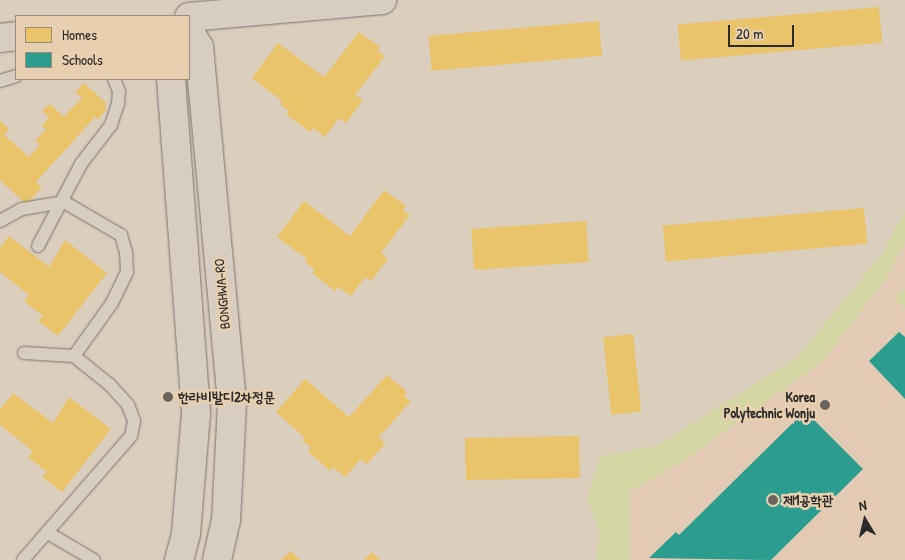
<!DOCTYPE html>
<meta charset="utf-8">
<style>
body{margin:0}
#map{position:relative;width:905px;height:560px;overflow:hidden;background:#dbcebd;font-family:"Patrick Hand","Poor Story",sans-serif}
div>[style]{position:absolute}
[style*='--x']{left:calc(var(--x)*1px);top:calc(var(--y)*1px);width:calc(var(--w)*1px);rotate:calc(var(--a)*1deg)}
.built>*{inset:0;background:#e3cab4}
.green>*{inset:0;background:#d4d7a5}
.homes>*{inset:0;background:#e9c46a;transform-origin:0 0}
.schools>*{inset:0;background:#2a9d8f}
.roads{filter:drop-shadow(0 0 1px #7a746d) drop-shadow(0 0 1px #7a746d)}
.lane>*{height:12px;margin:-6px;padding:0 6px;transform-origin:6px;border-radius:6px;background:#d7cdc1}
.secondary>*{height:28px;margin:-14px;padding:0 14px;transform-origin:14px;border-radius:14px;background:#d7cdc1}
.dots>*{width:14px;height:14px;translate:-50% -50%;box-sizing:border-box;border:2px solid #e8cfb0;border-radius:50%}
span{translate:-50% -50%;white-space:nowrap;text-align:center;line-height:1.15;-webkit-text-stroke:5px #e8cfb0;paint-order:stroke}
.street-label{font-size:14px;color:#2b2b2b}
.poi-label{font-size:14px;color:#2b2b2b;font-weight:700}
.left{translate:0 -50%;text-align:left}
.right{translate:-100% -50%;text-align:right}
.legend{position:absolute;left:15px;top:15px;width:175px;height:65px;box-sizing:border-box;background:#e8cfb0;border:1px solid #9c8d7b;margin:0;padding:6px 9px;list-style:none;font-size:15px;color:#2b2b2b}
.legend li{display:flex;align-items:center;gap:10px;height:25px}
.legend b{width:25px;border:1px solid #9c8d7b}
.north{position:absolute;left:840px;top:495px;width:50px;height:50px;-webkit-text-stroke:4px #e8cfb0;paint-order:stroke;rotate:351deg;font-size:14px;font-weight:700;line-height:20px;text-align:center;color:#2b2b2b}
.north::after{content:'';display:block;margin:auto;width:18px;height:22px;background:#2b2b2b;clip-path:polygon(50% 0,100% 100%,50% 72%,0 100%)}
.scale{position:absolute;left:728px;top:25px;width:66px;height:22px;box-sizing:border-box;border:2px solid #2b2b2b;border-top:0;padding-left:6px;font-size:15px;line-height:18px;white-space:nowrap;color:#2b2b2b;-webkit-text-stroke:4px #e8cfb0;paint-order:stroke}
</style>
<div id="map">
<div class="built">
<i style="clip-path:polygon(905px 242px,905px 560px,608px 560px,606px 467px,683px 442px,808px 368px)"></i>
</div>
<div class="green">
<i style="clip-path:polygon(905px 211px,905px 242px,885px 280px,823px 361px,681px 463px,630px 491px,630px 560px,596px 560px,599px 532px,587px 499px,600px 456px,658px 445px,797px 357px,881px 255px)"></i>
<i style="clip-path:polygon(905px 288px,905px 310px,894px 298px)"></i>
</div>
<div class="homes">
<i style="left:879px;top:7px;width:36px;height:202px;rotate:85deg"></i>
<i style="left:599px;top:21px;width:35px;height:171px;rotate:85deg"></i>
<i style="clip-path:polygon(359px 32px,380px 47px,378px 51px,385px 56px,355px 95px,363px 100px,346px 123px,339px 118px,325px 137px,313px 128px,310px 132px,286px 114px,289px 111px,280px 104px,282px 101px,252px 78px,278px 43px,324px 77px)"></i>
<i style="clip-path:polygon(84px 83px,107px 104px,104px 108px,106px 110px,98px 120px,95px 117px,36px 182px,42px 187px,26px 204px,0 180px,0 121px,9px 129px,4px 135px,29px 157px,40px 145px,35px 141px,46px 129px,42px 126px,49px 117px,42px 111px,50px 104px,64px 117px,82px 98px,75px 92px)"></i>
<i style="clip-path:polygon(384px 190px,406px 206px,403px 210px,410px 215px,381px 253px,388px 259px,371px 281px,365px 277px,351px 296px,338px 287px,335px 291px,312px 273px,315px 269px,305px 262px,307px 259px,277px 237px,304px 201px,350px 236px)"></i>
<i style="left:864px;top:208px;width:36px;height:202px;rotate:85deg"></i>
<i style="left:586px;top:221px;width:41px;height:115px;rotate:86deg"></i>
<i style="clip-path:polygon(9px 236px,49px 267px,65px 240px,107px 273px,58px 336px,38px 321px,43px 316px,24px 301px,29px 295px,0 272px,0 248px)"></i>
<i style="left:633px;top:334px;width:78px;height:30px;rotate:84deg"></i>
<i style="clip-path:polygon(387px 375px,407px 392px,404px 396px,411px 401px,379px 437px,385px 444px,366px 465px,361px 459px,345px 477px,333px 467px,330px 471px,308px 451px,311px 448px,302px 440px,305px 438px,276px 412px,305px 379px,349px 417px)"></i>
<i style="clip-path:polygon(13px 393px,53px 423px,69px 397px,111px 429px,62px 492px,42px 477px,47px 472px,28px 457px,33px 451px,0 425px,0 410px)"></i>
<i style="left:579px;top:436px;width:42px;height:114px;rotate:89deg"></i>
<i style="clip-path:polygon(291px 551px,300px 560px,281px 560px)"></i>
<i style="clip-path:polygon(372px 552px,380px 560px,364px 560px)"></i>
</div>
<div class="schools">
<i style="clip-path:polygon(899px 332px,905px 337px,905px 399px,869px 361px)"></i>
<i style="clip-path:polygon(805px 411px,863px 469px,771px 560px,649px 558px,676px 532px,679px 535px)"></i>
</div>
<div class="roads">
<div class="lane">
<i style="--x:0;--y:81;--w:17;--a:-17"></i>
<i style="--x:0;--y:221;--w:25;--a:-29"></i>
<i style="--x:22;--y:209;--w:43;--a:-9.5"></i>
<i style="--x:64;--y:202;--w:66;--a:30.1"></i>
<i style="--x:121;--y:235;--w:19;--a:74"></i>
<i style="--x:126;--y:253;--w:19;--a:87"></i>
<i style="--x:127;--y:272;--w:34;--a:116"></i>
<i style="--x:112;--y:303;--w:65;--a:125.6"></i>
<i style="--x:74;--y:356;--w:46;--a:38.9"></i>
<i style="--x:110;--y:385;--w:27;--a:48"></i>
<i style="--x:128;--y:405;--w:17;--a:69"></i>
<i style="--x:134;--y:421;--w:15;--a:101"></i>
<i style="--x:131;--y:436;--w:164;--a:131.1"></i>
<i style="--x:38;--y:246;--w:93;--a:-62.3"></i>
<i style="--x:81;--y:164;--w:49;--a:-52.4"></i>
<i style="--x:111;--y:125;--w:22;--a:-72"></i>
<i style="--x:118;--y:104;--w:13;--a:-86"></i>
<i style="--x:119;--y:91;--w:13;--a:-113"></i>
<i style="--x:24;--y:353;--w:50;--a:3.4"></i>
<i style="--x:48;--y:533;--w:53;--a:30.4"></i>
</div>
<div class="secondary">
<i style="--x:189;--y:17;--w:194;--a:-5"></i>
<i style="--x:189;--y:31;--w:19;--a:58"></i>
<i style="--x:199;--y:47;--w:358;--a:84.7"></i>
<i style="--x:232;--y:403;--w:117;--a:92.9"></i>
<i style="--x:226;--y:520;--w:41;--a:102.7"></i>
<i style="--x:0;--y:38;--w:16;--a:-7"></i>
<i style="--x:171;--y:79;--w:336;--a:85.7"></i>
<i style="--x:196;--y:414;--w:120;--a:94.8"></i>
<i style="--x:186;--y:534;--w:27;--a:105"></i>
</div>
</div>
<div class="dots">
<i style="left:168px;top:397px;background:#69645e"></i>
<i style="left:825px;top:405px;background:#69645e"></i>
<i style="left:773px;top:500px;background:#69645e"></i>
</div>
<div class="street-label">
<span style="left:222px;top:294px;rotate:-95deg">BONGHWA-RO</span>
</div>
<div class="poi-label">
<span class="left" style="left:178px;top:397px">한라비발디2차정문</span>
<span class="right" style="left:815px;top:405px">Korea<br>Polytechnic Wonju</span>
<span class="left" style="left:783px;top:500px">제1공학관</span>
</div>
<ul class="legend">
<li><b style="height:14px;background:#e9c46a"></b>Homes</li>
<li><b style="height:14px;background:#2a9d8f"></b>Schools</li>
</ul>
<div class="north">N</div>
<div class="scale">20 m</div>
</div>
